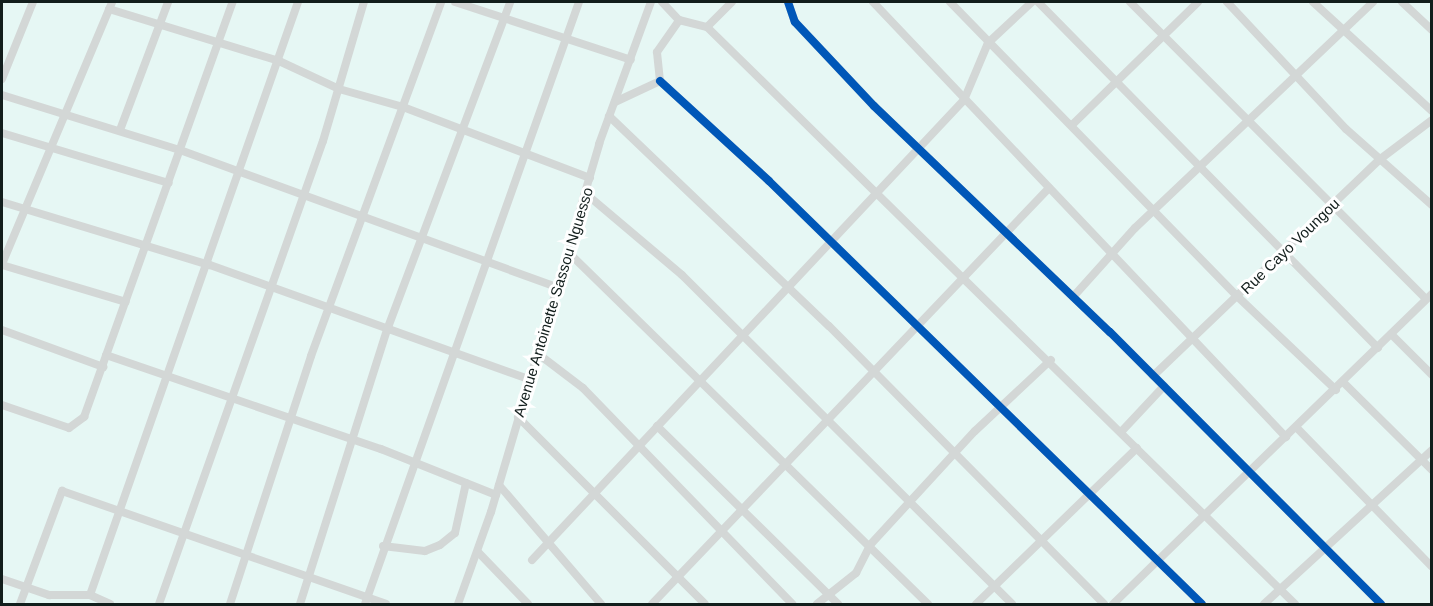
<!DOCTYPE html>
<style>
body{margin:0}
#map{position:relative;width:1433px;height:606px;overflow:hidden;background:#e6f7f4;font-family:Helvetica,sans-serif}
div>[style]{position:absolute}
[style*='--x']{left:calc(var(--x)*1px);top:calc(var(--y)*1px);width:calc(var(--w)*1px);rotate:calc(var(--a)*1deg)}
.minor>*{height:8px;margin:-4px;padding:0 4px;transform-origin:4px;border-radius:4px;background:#d3d7d6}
.cycleway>*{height:8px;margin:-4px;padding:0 4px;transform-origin:4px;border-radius:4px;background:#0057b8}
span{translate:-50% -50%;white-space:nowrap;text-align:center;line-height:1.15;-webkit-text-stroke:6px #fff;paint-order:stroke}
.street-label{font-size:15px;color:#121e1c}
.frame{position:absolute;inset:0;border:3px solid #121e1c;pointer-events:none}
</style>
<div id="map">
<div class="minor">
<i style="--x:455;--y:2;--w:185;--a:18.2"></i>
<i style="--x:662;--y:2;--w:25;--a:47"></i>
<i style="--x:679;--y:20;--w:29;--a:14"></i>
<i style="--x:707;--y:27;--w:35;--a:-45"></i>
<i style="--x:788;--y:2;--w:21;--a:71"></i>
<i style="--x:795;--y:22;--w:115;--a:46.8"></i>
<i style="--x:874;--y:106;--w:327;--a:43.8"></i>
<i style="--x:1110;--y:332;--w:384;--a:45.1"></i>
<i style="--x:873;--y:2;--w:600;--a:46.49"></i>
<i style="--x:950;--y:2;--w:412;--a:45.7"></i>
<i style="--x:1238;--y:297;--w:135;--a:43.5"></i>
<i style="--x:1038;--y:2;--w:485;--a:45.5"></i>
<i style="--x:1130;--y:2;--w:419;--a:45.1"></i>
<i style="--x:1227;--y:2;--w:174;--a:46.9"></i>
<i style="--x:1346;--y:129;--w:115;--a:41.5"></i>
<i style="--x:1313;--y:2;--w:161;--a:42.5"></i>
<i style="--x:1402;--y:2;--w:41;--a:43"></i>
<i style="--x:109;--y:9;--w:178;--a:17"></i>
<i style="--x:279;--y:61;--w:66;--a:25"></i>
<i style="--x:339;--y:89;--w:66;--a:15.7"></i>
<i style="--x:403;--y:107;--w:200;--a:20.8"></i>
<i style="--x:707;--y:27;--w:824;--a:44.46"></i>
<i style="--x:2;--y:79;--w:83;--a:-68.1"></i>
<i style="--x:660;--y:81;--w:148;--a:42.5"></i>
<i style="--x:769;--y:181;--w:605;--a:44.33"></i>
<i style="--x:2;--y:95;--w:186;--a:17.2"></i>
<i style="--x:180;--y:150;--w:400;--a:20"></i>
<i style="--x:615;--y:102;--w:50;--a:-25"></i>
<i style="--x:660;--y:81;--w:29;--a:-96"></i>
<i style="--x:657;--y:52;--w:39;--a:-55"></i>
<i style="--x:609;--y:116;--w:304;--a:43.7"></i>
<i style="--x:829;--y:326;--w:391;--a:45.3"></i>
<i style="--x:1072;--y:125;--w:176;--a:-44.3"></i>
<i style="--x:120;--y:130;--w:137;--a:-69.4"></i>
<i style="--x:2;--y:133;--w:174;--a:16.7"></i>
<i style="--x:585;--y:193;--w:127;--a:40.2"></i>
<i style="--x:682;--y:275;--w:466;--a:44.9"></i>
<i style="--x:2;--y:202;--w:217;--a:16.9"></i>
<i style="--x:210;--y:265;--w:339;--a:19.7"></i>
<i style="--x:567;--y:251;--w:505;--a:44.36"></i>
<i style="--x:2;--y:264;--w:284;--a:-67.2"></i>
<i style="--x:2;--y:265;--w:129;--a:16.6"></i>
<i style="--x:1073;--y:297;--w:93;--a:-48.1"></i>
<i style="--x:1135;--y:228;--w:328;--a:-43.5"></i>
<i style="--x:2;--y:330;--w:108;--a:20.1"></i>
<i style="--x:1391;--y:334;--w:58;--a:45"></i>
<i style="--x:537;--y:353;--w:58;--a:37.3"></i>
<i style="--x:583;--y:388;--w:301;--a:45.9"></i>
<i style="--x:106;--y:355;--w:291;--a:18.9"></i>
<i style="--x:381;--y:449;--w:124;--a:21.8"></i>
<i style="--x:1153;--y:376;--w:313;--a:-43.7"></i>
<i style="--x:1379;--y:160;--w:66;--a:-37"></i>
<i style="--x:1344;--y:383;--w:124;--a:44.7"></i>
<i style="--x:2;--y:405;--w:71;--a:18.9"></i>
<i style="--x:69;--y:428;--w:19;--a:-36"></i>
<i style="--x:84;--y:417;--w:441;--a:-70.3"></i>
<i style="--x:518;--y:417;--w:264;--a:45"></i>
<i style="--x:657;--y:426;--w:254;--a:44.5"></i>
<i style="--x:1296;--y:427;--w:195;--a:45.8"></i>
<i style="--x:1121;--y:432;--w:63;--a:-46.9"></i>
<i style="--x:499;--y:485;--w:157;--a:49.4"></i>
<i style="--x:383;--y:546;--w:42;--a:6.8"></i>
<i style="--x:425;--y:551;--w:16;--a:-22"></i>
<i style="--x:440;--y:545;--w:19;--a:-39"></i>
<i style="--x:455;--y:533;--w:51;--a:-77.6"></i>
<i style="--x:478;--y:552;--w:72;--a:46.1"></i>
<i style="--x:532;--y:560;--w:631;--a:-46.8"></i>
<i style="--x:964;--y:100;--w:62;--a:-67.2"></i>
<i style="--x:988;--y:43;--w:60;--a:-43"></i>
<i style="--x:2;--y:579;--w:50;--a:18.8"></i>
<i style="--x:49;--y:595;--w:41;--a:0"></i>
<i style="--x:90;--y:595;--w:22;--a:24"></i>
<i style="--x:90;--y:595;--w:628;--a:-70.67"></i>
<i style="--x:20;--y:604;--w:121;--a:-69.6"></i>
<i style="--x:62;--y:491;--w:343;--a:19.2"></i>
<i style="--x:159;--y:604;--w:491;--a:-70.5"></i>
<i style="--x:323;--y:141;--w:145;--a:-73.6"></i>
<i style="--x:230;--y:604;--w:261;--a:-71.9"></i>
<i style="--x:311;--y:356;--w:377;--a:-69.8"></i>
<i style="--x:300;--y:604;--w:287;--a:-72.4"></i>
<i style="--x:387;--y:330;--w:350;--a:-69.4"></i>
<i style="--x:365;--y:604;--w:639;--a:-70.43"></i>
<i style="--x:458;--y:604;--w:98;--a:-70.3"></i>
<i style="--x:491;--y:512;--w:384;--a:-73.6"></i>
<i style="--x:599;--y:144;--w:151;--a:-69.9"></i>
<i style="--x:652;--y:604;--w:575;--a:-46.34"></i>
<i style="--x:817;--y:604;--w:50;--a:-38.5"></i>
<i style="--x:856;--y:573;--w:31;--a:-63"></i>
<i style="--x:870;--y:545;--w:155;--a:-47.4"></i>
<i style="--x:975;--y:431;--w:104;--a:-43.1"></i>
<i style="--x:976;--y:604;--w:224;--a:-44.1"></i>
<i style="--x:1113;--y:604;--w:445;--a:-44.2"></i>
<i style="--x:1264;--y:604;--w:228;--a:-42.5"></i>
</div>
<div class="cycleway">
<i style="--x:788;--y:2;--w:21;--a:71"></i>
<i style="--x:795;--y:22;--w:115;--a:46.8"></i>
<i style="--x:874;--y:106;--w:327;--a:43.8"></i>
<i style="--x:1110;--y:332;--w:384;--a:45.1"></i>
<i style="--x:660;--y:81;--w:148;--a:42.5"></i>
<i style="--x:769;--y:181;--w:605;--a:44.33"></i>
</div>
<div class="street-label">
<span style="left:1290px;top:246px;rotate:-44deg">Rue Cayo Voungou</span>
<span style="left:553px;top:302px;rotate:-73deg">Avenue Antoinette Sassou Nguesso</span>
</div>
<div class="frame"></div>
</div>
